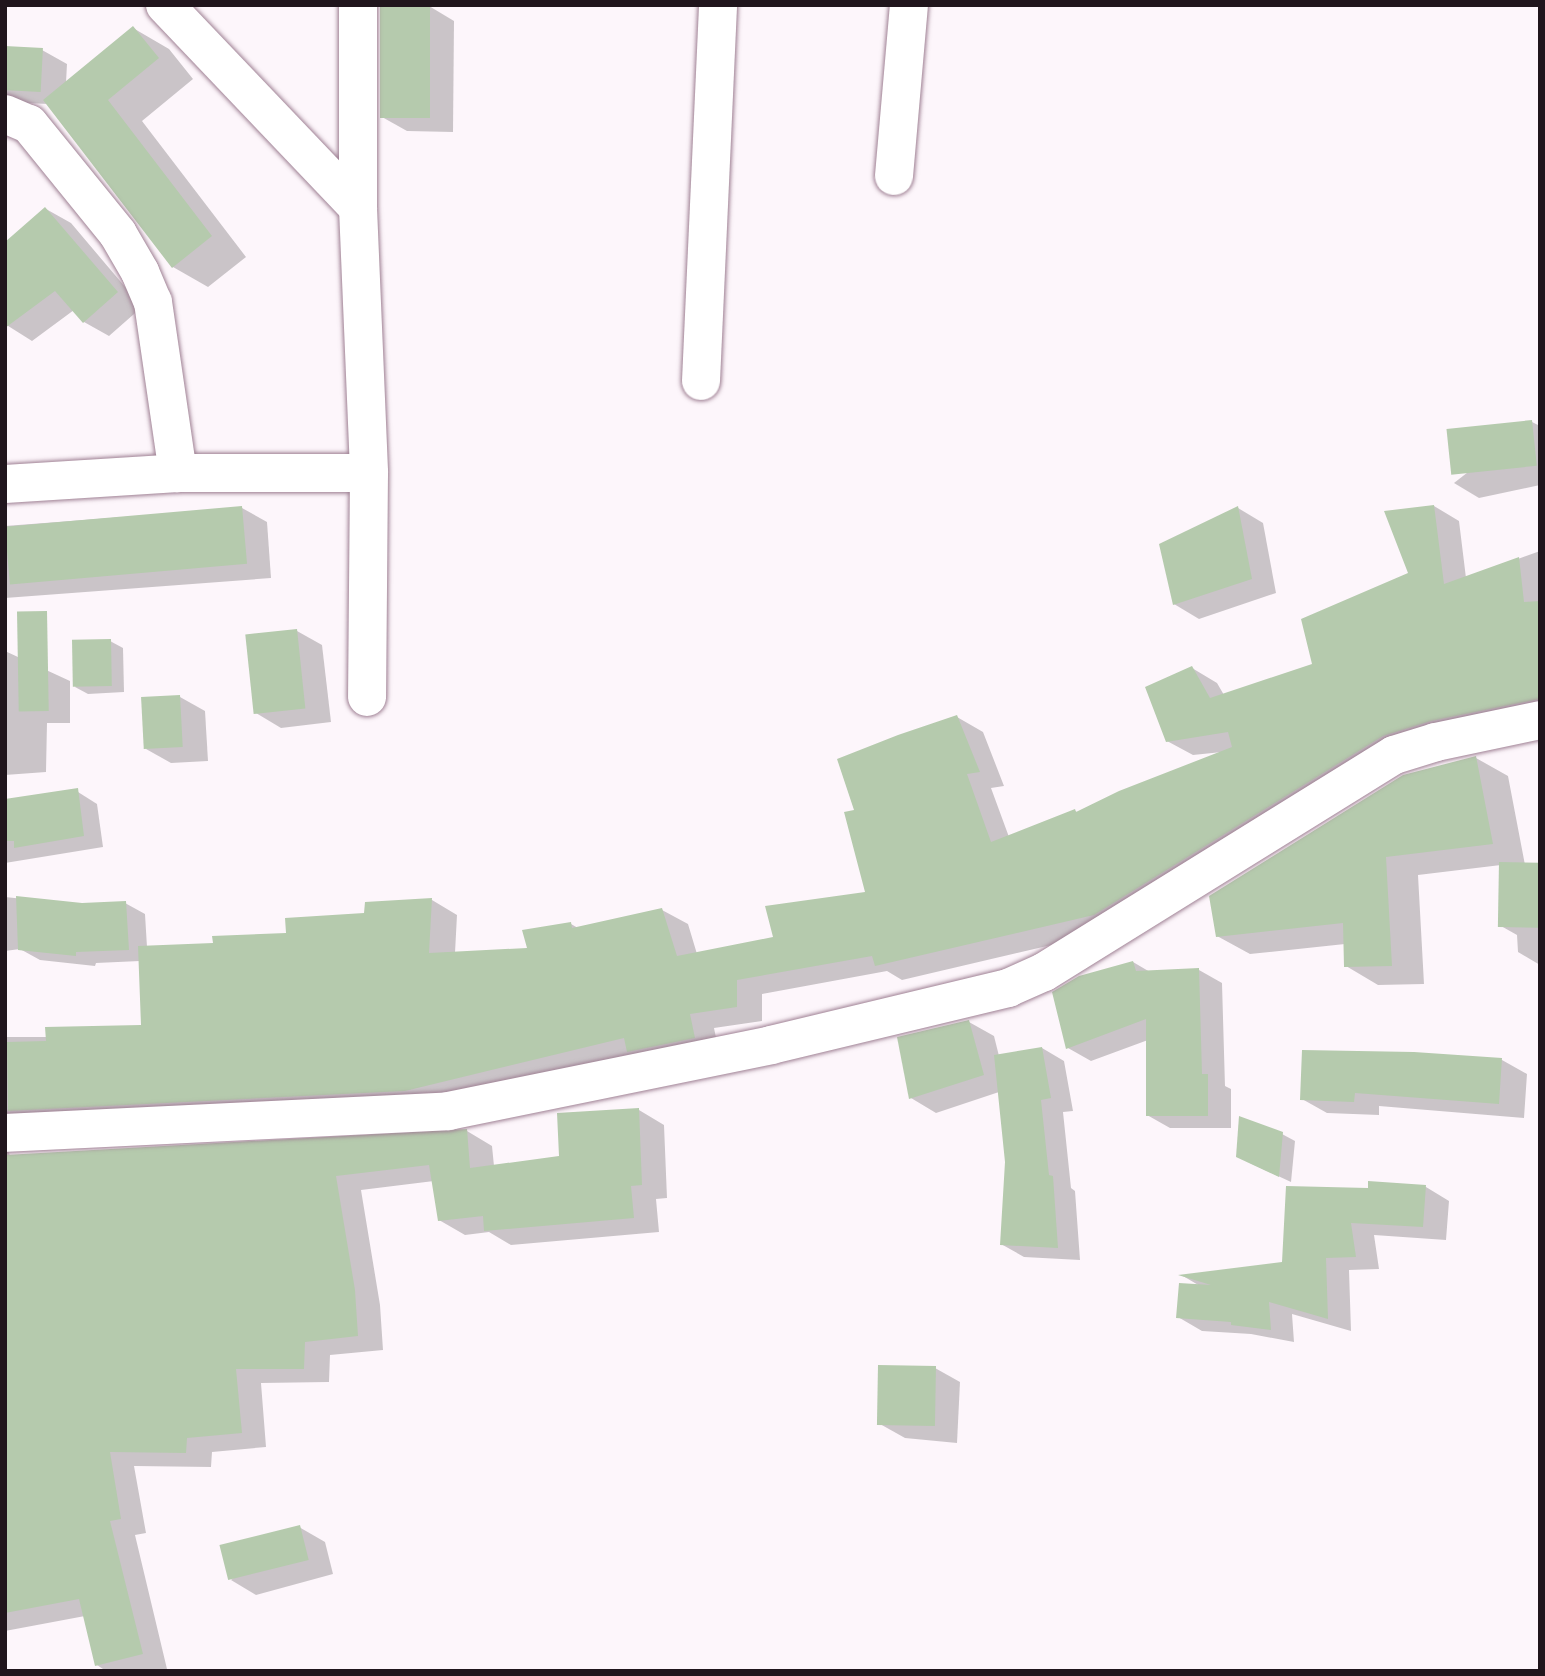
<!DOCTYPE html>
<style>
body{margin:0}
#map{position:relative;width:1545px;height:1676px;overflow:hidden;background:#fdf6fb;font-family:"Work Sans",sans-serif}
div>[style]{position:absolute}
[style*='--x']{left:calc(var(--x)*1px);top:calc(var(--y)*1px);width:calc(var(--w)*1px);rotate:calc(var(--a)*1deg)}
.shadow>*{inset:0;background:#0003}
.building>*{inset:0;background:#b5caad;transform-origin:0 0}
.roads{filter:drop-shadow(0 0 2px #9f8194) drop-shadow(0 0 2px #9f8194)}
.minor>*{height:38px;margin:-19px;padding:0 19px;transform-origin:19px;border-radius:19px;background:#fff}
span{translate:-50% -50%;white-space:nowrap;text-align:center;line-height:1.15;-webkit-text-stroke:7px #fdf6fb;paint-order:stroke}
.frame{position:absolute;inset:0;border:7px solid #20151c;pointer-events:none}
</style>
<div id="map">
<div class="shadow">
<i style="clip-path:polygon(429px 6px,454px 21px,453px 132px,407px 131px,382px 117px)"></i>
<i style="clip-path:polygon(133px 28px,169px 49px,193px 79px,142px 121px,246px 257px,208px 287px,173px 267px,48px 104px,5px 102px,5px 48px,42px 50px,67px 64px,66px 83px)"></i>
<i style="clip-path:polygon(46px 209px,71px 223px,142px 307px,109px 336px,84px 322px,74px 310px,32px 341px,5px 324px)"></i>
<i style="clip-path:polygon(1532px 422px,1540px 426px,1540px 485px,1479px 498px,1454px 483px)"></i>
<i style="clip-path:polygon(1434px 506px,1459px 521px,1466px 578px,1540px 551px,1540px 717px,1458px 734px,1120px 929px,902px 980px,887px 971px,762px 994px,762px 1021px,714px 1028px,719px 1052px,432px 1105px,8px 1150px,10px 1156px,467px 1131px,492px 1146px,494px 1166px,561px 1157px,639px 1110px,664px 1125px,667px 1198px,656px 1199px,659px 1232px,511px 1245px,489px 1232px,465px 1235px,439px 1220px,434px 1181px,361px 1190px,380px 1305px,383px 1350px,330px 1355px,329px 1382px,261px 1383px,266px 1447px,212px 1452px,211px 1467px,134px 1466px,146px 1533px,135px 1535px,167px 1669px,106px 1671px,97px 1665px,85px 1616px,5px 1631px,5px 1037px,47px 1037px,142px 1026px,140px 961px,96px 963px,95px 966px,40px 960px,20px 949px,5px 951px,5px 897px,82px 905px,125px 903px,145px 914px,147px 947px,214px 945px,288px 934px,366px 914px,367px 903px,432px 900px,457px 915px,455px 953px,529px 950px,571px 924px,578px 928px,662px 910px,688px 924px,697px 954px,775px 939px,867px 894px,856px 811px,957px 717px,983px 732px,1004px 786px,991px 788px,1009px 837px,1075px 811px,1079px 813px,1222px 752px,1193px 755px,1167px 741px,1192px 668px,1217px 683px,1224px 695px,1314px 665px,1410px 574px)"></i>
<i style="clip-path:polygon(242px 508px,267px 522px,271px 578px,5px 598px,5px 526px)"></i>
<i style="clip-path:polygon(1238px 508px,1263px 523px,1276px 593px,1199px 619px,1174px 604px)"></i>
<i style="clip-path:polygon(297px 631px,322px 645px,331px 722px,281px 728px,256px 713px)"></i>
<i style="clip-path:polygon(110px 641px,123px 648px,124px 692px,88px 694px,75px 687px)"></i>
<i style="clip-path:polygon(5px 651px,70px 681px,70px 723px,47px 723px,46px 772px,5px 775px)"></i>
<i style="clip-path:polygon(180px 697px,205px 711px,208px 761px,171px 763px,146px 749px)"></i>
<i style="clip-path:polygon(1476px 758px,1508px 776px,1525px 865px,1540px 865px,1540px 965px,1518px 952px,1517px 935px,1501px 926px,1501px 865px,1418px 875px,1424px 984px,1378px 985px,1346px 966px,1345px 944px,1250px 954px,1217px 936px)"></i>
<i style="clip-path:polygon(78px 792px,97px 804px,103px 847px,5px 863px,5px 806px)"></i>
<i style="clip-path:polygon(1133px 962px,1150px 972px,1199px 970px,1222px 983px,1225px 1086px,1231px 1089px,1231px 1128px,1170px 1128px,1147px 1115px,1148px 1040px,1091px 1061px,1068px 1048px)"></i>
<i style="clip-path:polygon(969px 1022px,994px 1036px,999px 1056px,1042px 1048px,1064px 1061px,1073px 1111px,1063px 1112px,1071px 1188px,1075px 1191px,1080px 1260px,1024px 1257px,1001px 1244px,1007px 1162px,999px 1092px,936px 1113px,911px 1098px)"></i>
<i style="clip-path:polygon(1502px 1060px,1527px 1074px,1524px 1118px,1379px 1106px,1379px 1115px,1327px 1113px,1302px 1099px)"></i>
<i style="clip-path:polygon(1282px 1134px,1295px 1141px,1291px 1182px,1250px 1163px)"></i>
<i style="clip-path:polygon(1426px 1187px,1449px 1201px,1446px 1240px,1374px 1235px,1379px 1269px,1349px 1270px,1351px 1331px,1292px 1314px,1294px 1342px,1251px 1334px,1202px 1331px,1178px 1317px,1200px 1286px,1183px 1276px,1283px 1264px,1369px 1189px)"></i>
<i style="clip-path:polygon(935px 1368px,960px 1382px,957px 1443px,905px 1438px,880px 1424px)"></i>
<i style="clip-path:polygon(299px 1527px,325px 1542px,333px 1574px,256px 1595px,231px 1580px)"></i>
</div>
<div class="building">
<i style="left:380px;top:5px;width:50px;height:113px"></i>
<i style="clip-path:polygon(133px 26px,159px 58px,108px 100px,212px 236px,172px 268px,43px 100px)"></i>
<i style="left:5px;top:46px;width:38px;height:44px;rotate:3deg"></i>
<i style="clip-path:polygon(45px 207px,118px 292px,83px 323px,55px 291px,5px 328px,5px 242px)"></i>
<i style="left:1532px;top:420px;width:46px;height:86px;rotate:84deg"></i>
<i style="clip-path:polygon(1434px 505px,1444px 584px,1519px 557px,1524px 602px,1540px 601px,1540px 699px,1431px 721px,1383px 736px,1094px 915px,875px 966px,872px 956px,737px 980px,737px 1007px,690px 1014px,695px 1038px,627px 1052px,624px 1038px,405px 1091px,8px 1111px,7px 1042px,46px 1041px,45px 1027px,141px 1025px,138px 946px,213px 943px,212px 936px,286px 933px,285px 918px,364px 913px,365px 902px,432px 898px,429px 953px,527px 948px,522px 930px,571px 922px,572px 928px,662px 908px,677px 956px,773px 937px,765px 906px,865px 892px,844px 812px,854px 810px,837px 759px,898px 735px,957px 715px,980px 772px,967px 774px,991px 842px,1075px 809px,1076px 812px,1119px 791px,1232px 747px,1228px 732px,1166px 742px,1145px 687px,1192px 666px,1210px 698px,1312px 664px,1301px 619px,1408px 573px,1384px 511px)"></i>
<i style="left:242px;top:506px;width:58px;height:238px;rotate:85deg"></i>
<i style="clip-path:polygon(1238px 506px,1252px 579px,1173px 605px,1159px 544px)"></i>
<i style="left:47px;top:611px;width:100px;height:30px;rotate:89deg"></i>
<i style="left:297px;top:629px;width:80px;height:52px;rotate:84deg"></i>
<i style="left:111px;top:639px;width:47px;height:39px;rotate:89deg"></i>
<i style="left:180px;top:695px;width:52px;height:39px;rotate:87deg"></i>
<i style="clip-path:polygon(1476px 756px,1493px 844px,1386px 857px,1392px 966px,1344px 967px,1343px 923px,1216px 937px,1209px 896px,1403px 775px)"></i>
<i style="clip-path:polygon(78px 788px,84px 836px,14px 848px,14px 841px,5px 841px,5px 799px)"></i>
<i style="left:1499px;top:862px;width:41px;height:65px;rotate:1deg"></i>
<i style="clip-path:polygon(16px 896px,82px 903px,126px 901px,129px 950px,76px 952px,76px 956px,18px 950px)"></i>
<i style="clip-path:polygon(1133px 961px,1136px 971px,1199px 968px,1202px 1074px,1208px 1074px,1208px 1116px,1146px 1116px,1146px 1019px,1066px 1049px,1052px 992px,1079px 976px)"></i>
<i style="clip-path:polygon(969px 1020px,984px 1075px,909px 1099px,897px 1037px)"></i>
<i style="clip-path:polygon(1042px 1047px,1051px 1098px,1041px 1100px,1049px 1175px,1053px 1176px,1058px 1248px,1000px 1245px,1005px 1162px,994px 1055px)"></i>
<i style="clip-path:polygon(1302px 1050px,1414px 1052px,1502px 1058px,1499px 1104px,1355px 1093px,1354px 1102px,1300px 1100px)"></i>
<i style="clip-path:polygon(639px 1108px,642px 1185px,631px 1186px,634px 1218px,484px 1231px,483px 1216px,438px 1221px,429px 1165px,336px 1176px,355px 1290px,358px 1336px,305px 1342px,304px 1369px,236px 1369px,242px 1433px,187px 1438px,186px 1453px,110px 1452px,121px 1519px,110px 1521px,143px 1654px,95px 1666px,79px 1599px,5px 1613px,5px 1155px,467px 1129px,470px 1168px,559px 1156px,557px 1113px)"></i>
<i style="clip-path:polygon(1239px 1116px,1283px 1132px,1279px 1177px,1236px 1157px)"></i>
<i style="clip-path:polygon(1368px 1181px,1426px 1185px,1423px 1227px,1351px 1223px,1356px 1257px,1326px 1258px,1328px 1319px,1269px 1302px,1271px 1330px,1231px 1325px,1231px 1322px,1176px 1318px,1179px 1283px,1211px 1285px,1178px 1275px,1282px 1262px,1286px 1186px,1368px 1188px)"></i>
<i style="left:878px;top:1365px;width:58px;height:60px;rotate:1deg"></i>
<i style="left:300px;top:1525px;width:36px;height:83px;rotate:76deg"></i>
</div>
<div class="roads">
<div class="minor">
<i style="--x:165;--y:5;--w:280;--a:46.4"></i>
<i style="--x:358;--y:5;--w:203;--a:90"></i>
<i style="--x:358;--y:208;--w:265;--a:87.6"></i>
<i style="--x:369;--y:473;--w:224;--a:90.5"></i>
<i style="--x:5;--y:114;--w:26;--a:23"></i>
<i style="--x:29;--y:124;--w:141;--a:51"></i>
<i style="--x:118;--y:234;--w:44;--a:59.9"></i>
<i style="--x:140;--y:272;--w:33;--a:67"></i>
<i style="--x:153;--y:302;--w:173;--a:81.7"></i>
<i style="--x:178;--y:473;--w:191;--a:0"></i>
<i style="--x:894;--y:176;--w:172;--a:-85"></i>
<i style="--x:701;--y:381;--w:376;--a:-87.4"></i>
<i style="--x:5;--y:484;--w:173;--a:-3.6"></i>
<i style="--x:5;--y:1133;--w:444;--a:-2.8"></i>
<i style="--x:448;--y:1111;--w:330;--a:-11.5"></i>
<i style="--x:771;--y:1045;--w:244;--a:-13.5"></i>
<i style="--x:1008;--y:988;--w:39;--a:-24"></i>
<i style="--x:1044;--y:972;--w:412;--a:-31.8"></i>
<i style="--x:1394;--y:755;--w:44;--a:-17.2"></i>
<i style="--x:1436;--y:742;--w:106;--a:-11.9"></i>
</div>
</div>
<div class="frame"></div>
</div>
